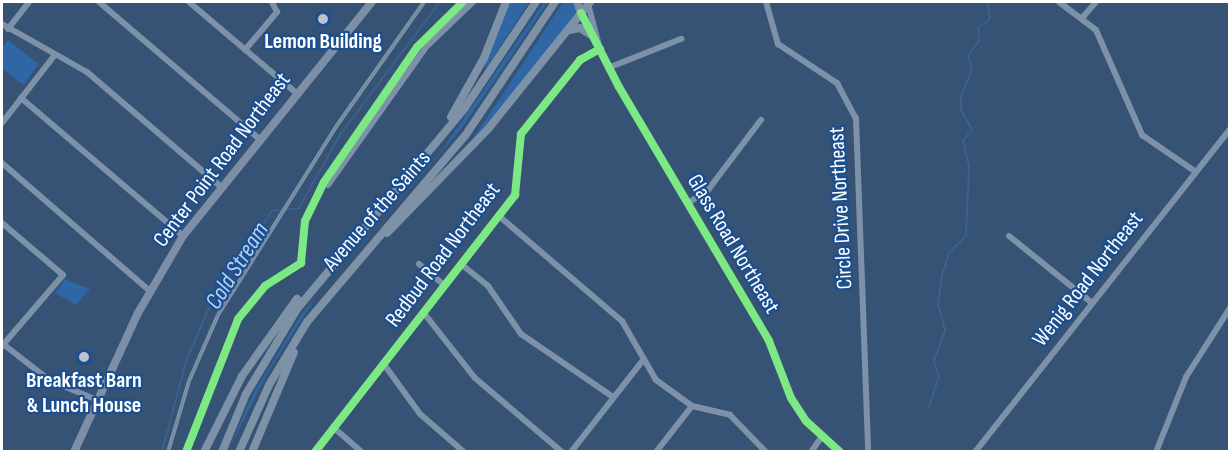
<!DOCTYPE html>
<style>
body{margin:0}
#map{position:relative;width:1231px;height:453px;overflow:hidden;background:#365274;font-family:"Sofia Sans Condensed",sans-serif}
div>[style]{position:absolute}
[style*='--x']{left:calc(var(--x)*1px);top:calc(var(--y)*1px);width:calc(var(--w)*1px);rotate:calc(var(--a)*1deg)}
.green>*{inset:0;background:#2f66a5}
.stream>*{height:1.5px;margin:-0.75px;padding:0 0.75px;transform-origin:0.75px;border-radius:0.75px;background:#3b618d}
.minor>*{height:6px;margin:-3px;padding:0 3px;transform-origin:3px;border-radius:3px;background:#7d92a8}
.major>*{height:8px;margin:-4px;padding:0 4px;transform-origin:4px;border-radius:4px;background:#7d8ea7}
.highway>*{height:8px;margin:-4px;padding:0 4px;transform-origin:4px;border-radius:4px;background:#7e92a7}
.rail>*{height:4px;margin-top:-2px;transform-origin:0;background:repeating-linear-gradient(90deg,#1b4f8f 0 4.5px,#7e92a7 0 9px);box-sizing:border-box;border-block:2px solid #7e92a7}
.cycleway>*{height:8px;margin:-4px;padding:0 4px;transform-origin:4px;border-radius:4px;background:#7ce984}
.dots>*{width:16px;height:16px;translate:-50% -50%;box-sizing:border-box;border:3px solid #1b4f8f;border-radius:50%}
span{translate:-50% -50%;white-space:nowrap;text-align:center;line-height:1.15;-webkit-text-stroke:4.5px #1b4f8f;paint-order:stroke}
.poi-label{font-size:22px;color:#fff;font-weight:700}
.street-label{font-size:22px;color:#fff}
.water-label{font-size:24px;color:#b5d3f5;font-style:italic}
.frame{position:absolute;inset:0;border:3px solid #fff;pointer-events:none}
</style>
<div id="map">
<div class="green">
<i style="clip-path:polygon(509px 2px,529px 2px,486px 68px,484px 66px)"></i>
<i style="clip-path:polygon(544px 2px,548px 2px,462px 128px,316px 297px,267px 374px,228px 451px,252px 396px,300px 316px,442px 150px)"></i>
<i style="clip-path:polygon(563px 2px,572px 2px,577px 14px,469px 145px)"></i>
<i style="clip-path:polygon(8px 40px,39px 64px,23px 85px,2px 68px,2px 48px)"></i>
<i style="clip-path:polygon(65px 279px,90px 289px,76px 305px,55px 293px)"></i>
</div>
<div class="stream">
<i style="--x:929;--y:407;--w:32;--a:-72"></i>
<i style="--x:939;--y:377;--w:17;--a:-107"></i>
<i style="--x:934;--y:361;--w:33;--a:-70"></i>
<i style="--x:945;--y:330;--w:27;--a:-105"></i>
<i style="--x:938;--y:304;--w:29;--a:-82"></i>
<i style="--x:942;--y:275;--w:23;--a:-72"></i>
<i style="--x:949;--y:253;--w:24;--a:-45"></i>
<i style="--x:966;--y:236;--w:69;--a:-87.5"></i>
<i style="--x:969;--y:167;--w:27;--a:-103"></i>
<i style="--x:963;--y:141;--w:14;--a:-51"></i>
<i style="--x:972;--y:130;--w:23;--a:-119"></i>
<i style="--x:961;--y:110;--w:14;--a:-90"></i>
<i style="--x:961;--y:96;--w:28;--a:-67"></i>
<i style="--x:972;--y:70;--w:15;--a:-106"></i>
<i style="--x:968;--y:56;--w:19;--a:-54"></i>
<i style="--x:979;--y:41;--w:13;--a:-94"></i>
<i style="--x:978;--y:28;--w:15;--a:-37"></i>
<i style="--x:990;--y:19;--w:17;--a:-97"></i>
<i style="--x:162;--y:452;--w:96;--a:-75"></i>
<i style="--x:187;--y:359;--w:58;--a:-66.5"></i>
<i style="--x:210;--y:306;--w:113;--a:-56.9"></i>
<i style="--x:272;--y:211;--w:27;--a:-6"></i>
<i style="--x:299;--y:208;--w:84;--a:-60.7"></i>
<i style="--x:340;--y:135;--w:166;--a:-53.1"></i>
</div>
<div class="minor">
<i style="--x:99;--y:2;--w:209;--a:40.5"></i>
<i style="--x:189;--y:2;--w:139;--a:40.3"></i>
<i style="--x:766;--y:2;--w:44;--a:74.1"></i>
<i style="--x:778;--y:44;--w:71;--a:33.5"></i>
<i style="--x:837;--y:83;--w:40;--a:62"></i>
<i style="--x:856;--y:118;--w:334;--a:87.9"></i>
<i style="--x:1059;--y:2;--w:46;--a:37.1"></i>
<i style="--x:1096;--y:30;--w:115;--a:66.3"></i>
<i style="--x:1142;--y:135;--w:65;--a:34.4"></i>
<i style="--x:588;--y:4;--w:47;--a:75.1"></i>
<i style="--x:581;--y:13;--w:83;--a:62.8"></i>
<i style="--x:619;--y:87;--w:295;--a:59.4"></i>
<i style="--x:769;--y:341;--w:61;--a:68.9"></i>
<i style="--x:791;--y:398;--w:27;--a:57"></i>
<i style="--x:806;--y:421;--w:46;--a:42.4"></i>
<i style="--x:1083;--y:17;--w:20;--a:-49"></i>
<i style="--x:2;--y:24;--w:98;--a:29.5"></i>
<i style="--x:87;--y:72;--w:175;--a:40.6"></i>
<i style="--x:8;--y:29;--w:34;--a:-52"></i>
<i style="--x:245;--y:50;--w:50;--a:-49.9"></i>
<i style="--x:277;--y:12;--w:11;--a:-117"></i>
<i style="--x:608;--y:68;--w:79;--a:-21.7"></i>
<i style="--x:21;--y:98;--w:213;--a:40.4"></i>
<i style="--x:2;--y:123;--w:85;--a:-52.2"></i>
<i style="--x:2;--y:163;--w:196;--a:40.9"></i>
<i style="--x:328;--y:185;--w:169;--a:-54.6"></i>
<i style="--x:426;--y:47;--w:65;--a:-43.8"></i>
<i style="--x:688;--y:203;--w:24;--a:-33"></i>
<i style="--x:708;--y:190;--w:88;--a:-52.9"></i>
<i style="--x:499;--y:216;--w:162;--a:40.5"></i>
<i style="--x:622;--y:321;--w:68;--a:60"></i>
<i style="--x:656;--y:380;--w:44;--a:35.8"></i>
<i style="--x:692;--y:406;--w:39;--a:13"></i>
<i style="--x:730;--y:415;--w:52;--a:45.8"></i>
<i style="--x:2;--y:223;--w:80;--a:40.4"></i>
<i style="--x:63;--y:275;--w:94;--a:130.7"></i>
<i style="--x:1009;--y:236;--w:107;--a:38.9"></i>
<i style="--x:419;--y:264;--w:33;--a:40"></i>
<i style="--x:461;--y:264;--w:35;--a:39"></i>
<i style="--x:488;--y:286;--w:58;--a:55.5"></i>
<i style="--x:521;--y:334;--w:112;--a:34.4"></i>
<i style="--x:423;--y:312;--w:84;--a:51.8"></i>
<i style="--x:475;--y:378;--w:114;--a:40.4"></i>
<i style="--x:3;--y:344;--w:58;--a:38"></i>
<i style="--x:49;--y:380;--w:52;--a:22.6"></i>
<i style="--x:383;--y:363;--w:63;--a:54"></i>
<i style="--x:420;--y:414;--w:58;--a:40.8"></i>
<i style="--x:333;--y:427;--w:38;--a:41"></i>
<i style="--x:315;--y:452;--w:326;--a:-52.1"></i>
<i style="--x:515;--y:195;--w:61;--a:-84.4"></i>
<i style="--x:521;--y:134;--w:95;--a:-51.4"></i>
<i style="--x:580;--y:60;--w:23;--a:-29"></i>
<i style="--x:571;--y:452;--w:118;--a:-51.9"></i>
<i style="--x:656;--y:452;--w:58;--a:-52"></i>
<i style="--x:811;--y:452;--w:19;--a:-55"></i>
<i style="--x:975;--y:452;--w:412;--a:-51.7"></i>
<i style="--x:1156;--y:452;--w:81;--a:-68.2"></i>
<i style="--x:1186;--y:377;--w:82;--a:-57.5"></i>
</div>
<div class="major">
<i style="--x:577;--y:2;--w:12;--a:70"></i>
<i style="--x:74;--y:452;--w:153;--a:-65.3"></i>
<i style="--x:138;--y:313;--w:89;--a:-59.7"></i>
<i style="--x:183;--y:236;--w:301;--a:-51.1"></i>
</div>
<div class="highway">
<i style="--x:569;--y:30;--w:11;--a:-10"></i>
<i style="--x:580;--y:28;--w:13;--a:32"></i>
<i style="--x:451;--y:117;--w:68;--a:-60.8"></i>
<i style="--x:484;--y:58;--w:60;--a:-68.6"></i>
<i style="--x:387;--y:233;--w:145;--a:-45.8"></i>
<i style="--x:488;--y:129;--w:163;--a:-51.2"></i>
<i style="--x:204;--y:452;--w:85;--a:-63.4"></i>
<i style="--x:242;--y:376;--w:95;--a:-54.5"></i>
<i style="--x:222;--y:452;--w:63;--a:-67.5"></i>
<i style="--x:246;--y:394;--w:99;--a:-59"></i>
<i style="--x:297;--y:309;--w:261;--a:-50.1"></i>
<i style="--x:464;--y:109;--w:129;--a:-56.1"></i>
<i style="--x:239;--y:452;--w:73;--a:-65.9"></i>
<i style="--x:269;--y:385;--w:74;--a:-58.9"></i>
<i style="--x:307;--y:322;--w:244;--a:-49.7"></i>
<i style="--x:465;--y:136;--w:161;--a:-56.1"></i>
<i style="--x:252;--y:452;--w:108;--a:-67.2"></i>
</div>
<div class="rail">
<i style="--x:168;--y:452;--w:74;--a:-73.5"></i>
<i style="--x:189;--y:381;--w:72;--a:-66.3"></i>
<i style="--x:218;--y:315;--w:226;--a:-57.9"></i>
<i style="--x:338;--y:124;--w:149;--a:-54.8"></i>
</div>
<div class="cycleway">
<i style="--x:581;--y:13;--w:83;--a:62.8"></i>
<i style="--x:619;--y:87;--w:295;--a:59.4"></i>
<i style="--x:769;--y:341;--w:61;--a:68.9"></i>
<i style="--x:791;--y:398;--w:27;--a:57"></i>
<i style="--x:806;--y:421;--w:46;--a:42.4"></i>
<i style="--x:186;--y:452;--w:143;--a:-68.6"></i>
<i style="--x:238;--y:319;--w:43;--a:-50.7"></i>
<i style="--x:265;--y:286;--w:43;--a:-32.6"></i>
<i style="--x:301;--y:263;--w:42;--a:-84.6"></i>
<i style="--x:305;--y:221;--w:43;--a:-64"></i>
<i style="--x:324;--y:182;--w:164;--a:-55.4"></i>
<i style="--x:417;--y:47;--w:64;--a:-44.4"></i>
<i style="--x:315;--y:452;--w:326;--a:-52.1"></i>
<i style="--x:515;--y:195;--w:61;--a:-84.4"></i>
<i style="--x:521;--y:134;--w:95;--a:-51.4"></i>
<i style="--x:580;--y:60;--w:23;--a:-29"></i>
</div>
<div class="dots">
<i style="left:323px;top:19px;background:#b9c2ce"></i>
<i style="left:84px;top:357px;background:#b9c2ce"></i>
</div>
<div class="poi-label">
<span style="left:323px;top:42px">Lemon Building</span>
<span style="left:84px;top:393px">Breakfast Barn<br>&amp; Lunch House</span>
</div>
<div class="street-label">
<span style="left:222px;top:160px;rotate:-53deg">Center Point Road Northeast</span>
<span style="left:841px;top:208px;rotate:-93deg">Circle Drive Northeast</span>
<span style="left:377px;top:211px;rotate:-49deg">Avenue of the Saints</span>
<span style="left:733px;top:244px;rotate:59deg">Glass Road Northeast</span>
<span style="left:443px;top:255px;rotate:-53deg">Redbud Road Northeast</span>
<span style="left:1088px;top:279px;rotate:-52deg">Wenig Road Northeast</span>
</div>
<div class="water-label">
<span style="left:237px;top:266px;rotate:-58deg">Cold Stream</span>
</div>
<div class="frame"></div>
</div>
